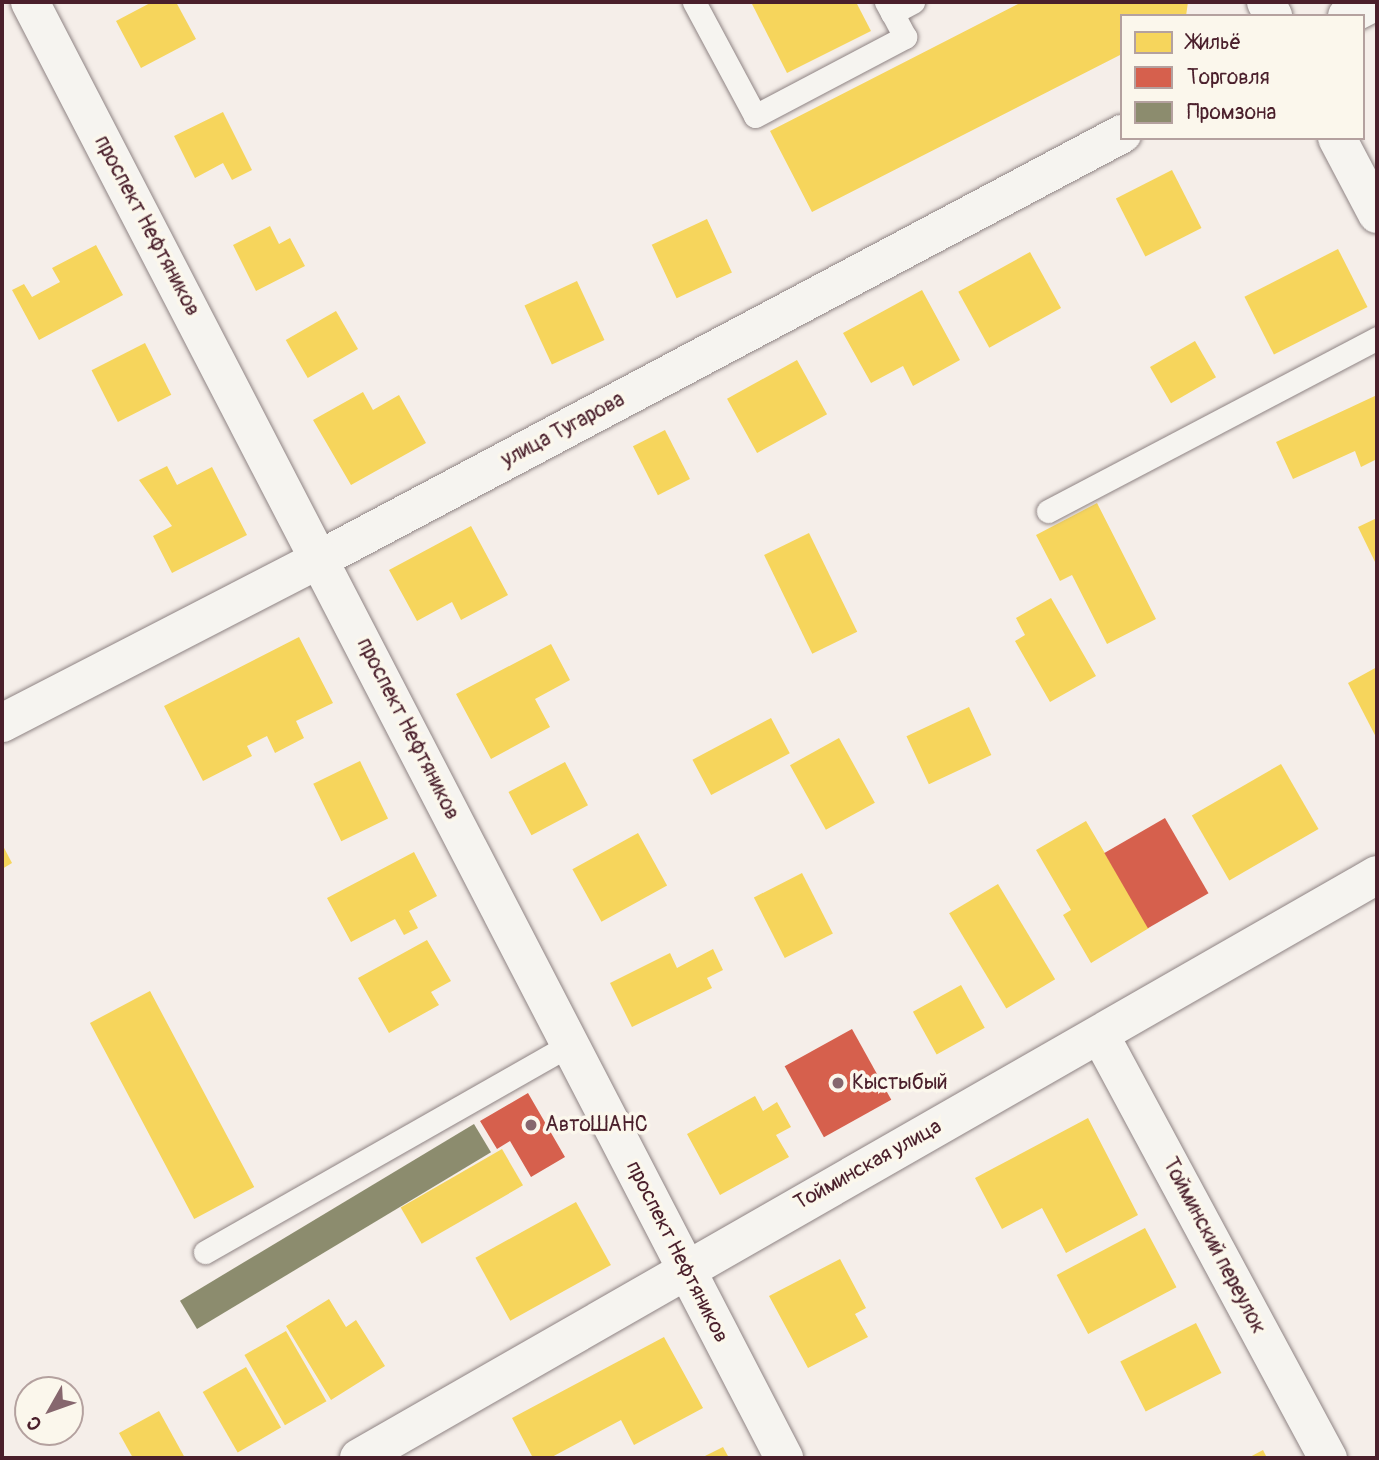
<!DOCTYPE html>
<meta charset="utf-8">
<style>
body{margin:0}
#map{position:relative;width:1379px;height:1460px;overflow:hidden;background:#f5eee9;font-family:Pangolin,sans-serif}
div>[style]{position:absolute}
[style*='--x']{left:calc(var(--x)*1px);top:calc(var(--y)*1px);width:calc(var(--w)*1px);rotate:calc(var(--a)*1deg)}
.homes>*{inset:0;background:#f6d55c;transform-origin:0 0}
.shops>*{inset:0;background:#d6604d;transform-origin:0 0}
.industry>*{inset:0;background:#8c8c6e;transform-origin:0 0}
.roads{filter:drop-shadow(0 0 2px #8f8484) drop-shadow(0 0 2px #8f8484)}
.lane>*{height:23px;margin:-11.5px;padding:0 11.5px;transform-origin:11.5px;border-radius:11.5px;background:#f6f4f0}
.street>*{height:38px;margin:-19px;padding:0 19px;transform-origin:19px;border-radius:19px;background:#f6f4f0}
.secondary>*{height:38px;margin:-19px;padding:0 19px;transform-origin:19px;border-radius:19px;background:#f6f4f0}
.dots>*{width:19px;height:19px;translate:-50% -50%;box-sizing:border-box;border:4px solid #fbf7ec;border-radius:50%}
span{translate:-50% -50%;white-space:nowrap;text-align:center;line-height:1.15;-webkit-text-stroke:7px #fbf7ec;paint-order:stroke}
.street-label{font-size:21px;color:#4a1f2b}
.poi-label{font-size:21px;color:#4a1f2b}
.left{translate:0 -50%;text-align:left}
.frame{position:absolute;inset:0;border:4px solid #4a1f2b;pointer-events:none}
.legend{position:absolute;left:1120px;top:14px;width:245px;height:126px;box-sizing:border-box;background:#fbf7ec;border:2px solid #b4a19f;margin:0;padding:9px 12px;list-style:none;font-size:21px;color:#4a1f2b}
.legend li{display:flex;align-items:center;gap:14px;height:35px}
.legend b{width:35px;border:2px solid #b4a19f}
.north{position:absolute;left:14px;top:1376px;width:70px;height:70px;box-sizing:border-box;background:#fbf7ec;border:2px solid #b4a19f;border-radius:50%;rotate:230deg;font-size:19px;font-weight:700;line-height:28px;text-align:center;color:#4a1f2b}
.north::after{content:'';display:block;margin:auto;width:24px;height:32px;background:#86676e;clip-path:polygon(50% 0,100% 100%,50% 72%,0 100%)}
</style>
<div id="map">
<div class="homes">
<i style="clip-path:polygon(152px 2px,176px 2px,196px 39px,141px 68px,116px 21px)"></i>
<i style="clip-path:polygon(751px 2px,856px 2px,871px 31px,787px 73px)"></i>
<i style="clip-path:polygon(1022px 2px,1188px 2px,1186px 16px,1122px 16px,1122px 54px,812px 212px,770px 131px)"></i>
<i style="clip-path:polygon(223px 112px,252px 170px,232px 180px,223px 163px,195px 178px,174px 136px)"></i>
<i style="left:1172px;top:170px;width:65px;height:63px;rotate:63deg"></i>
<i style="left:707px;top:219px;width:59px;height:61px;rotate:65deg"></i>
<i style="clip-path:polygon(270px 226px,279px 244px,290px 238px,305px 266px,256px 291px,233px 245px)"></i>
<i style="clip-path:polygon(96px 245px,123px 295px,39px 340px,12px 290px,24px 284px,32px 297px,60px 282px,52px 268px)"></i>
<i style="left:1338px;top:249px;width:65px;height:105px;rotate:63deg"></i>
<i style="left:1030px;top:252px;width:64px;height:82px;rotate:61deg"></i>
<i style="left:577px;top:281px;width:65px;height:58px;rotate:65deg"></i>
<i style="clip-path:polygon(922px 290px,960px 360px,913px 386px,903px 366px,871px 383px,843px 333px)"></i>
<i style="left:336px;top:311px;width:44px;height:58px;rotate:60deg"></i>
<i style="left:1195px;top:341px;width:42px;height:52px;rotate:60deg"></i>
<i style="left:145px;top:343px;width:58px;height:60px;rotate:63deg"></i>
<i style="left:797px;top:360px;width:62px;height:80px;rotate:61deg"></i>
<i style="clip-path:polygon(363px 392px,373px 410px,399px 395px,426px 443px,351px 485px,313px 420px)"></i>
<i style="clip-path:polygon(1377px 395px,1377px 459px,1361px 467px,1355px 451px,1293px 479px,1276px 442px)"></i>
<i style="left:665px;top:430px;width:55px;height:36px;rotate:63deg"></i>
<i style="clip-path:polygon(167px 466px,177px 485px,212px 467px,247px 535px,172px 573px,153px 536px,172px 526px,139px 480px)"></i>
<i style="clip-path:polygon(1097px 503px,1156px 619px,1107px 644px,1072px 575px,1060px 581px,1036px 535px)"></i>
<i style="clip-path:polygon(1377px 518px,1377px 566px,1358px 527px)"></i>
<i style="clip-path:polygon(471px 526px,508px 595px,461px 620px,452px 602px,417px 621px,389px 570px)"></i>
<i style="left:809px;top:533px;width:110px;height:50px;rotate:64deg"></i>
<i style="clip-path:polygon(1051px 598px,1096px 676px,1050px 702px,1015px 641px,1025px 635px,1016px 618px)"></i>
<i style="clip-path:polygon(299px 637px,333px 703px,296px 721px,304px 738px,275px 753px,267px 736px,247px 746px,252px 756px,203px 781px,164px 706px)"></i>
<i style="clip-path:polygon(551px 644px,570px 680px,535px 699px,550px 727px,491px 759px,456px 694px)"></i>
<i style="clip-path:polygon(1377px 667px,1377px 739px,1348px 683px)"></i>
<i style="left:969px;top:707px;width:53px;height:69px;rotate:65deg"></i>
<i style="left:771px;top:718px;width:40px;height:89px;rotate:62deg"></i>
<i style="left:839px;top:738px;width:74px;height:56px;rotate:61deg"></i>
<i style="left:360px;top:761px;width:64px;height:52px;rotate:64deg"></i>
<i style="left:565px;top:762px;width:49px;height:64px;rotate:62deg"></i>
<i style="left:1281px;top:764px;width:75px;height:103px;rotate:60deg"></i>
<i style="clip-path:polygon(1086px 821px,1149px 928px,1091px 963px,1063px 915px,1071px 910px,1036px 850px)"></i>
<i style="left:638px;top:833px;width:60px;height:75px;rotate:61deg"></i>
<i style="clip-path:polygon(2px 844px,12px 863px,2px 869px)"></i>
<i style="clip-path:polygon(414px 852px,437px 896px,409px 911px,418px 928px,404px 935px,395px 919px,351px 942px,327px 898px)"></i>
<i style="left:802px;top:873px;width:68px;height:54px;rotate:63deg"></i>
<i style="left:998px;top:884px;width:111px;height:57px;rotate:59deg"></i>
<i style="clip-path:polygon(427px 940px,451px 981px,431px 992px,439px 1005px,389px 1033px,358px 978px)"></i>
<i style="clip-path:polygon(713px 949px,723px 970px,707px 978px,712px 988px,632px 1027px,610px 983px,670px 953px,677px 968px)"></i>
<i style="left:961px;top:985px;width:49px;height:55px;rotate:61deg"></i>
<i style="left:150px;top:991px;width:222px;height:68px;rotate:62deg"></i>
<i style="clip-path:polygon(755px 1096px,763px 1111px,777px 1102px,791px 1127px,776px 1135px,789px 1157px,720px 1195px,687px 1134px)"></i>
<i style="clip-path:polygon(1088px 1118px,1138px 1215px,1066px 1253px,1042px 1208px,1002px 1229px,975px 1178px)"></i>
<i style="left:502px;top:1149px;width:42px;height:117px;rotate:60deg"></i>
<i style="left:576px;top:1202px;width:72px;height:115px;rotate:61deg"></i>
<i style="left:1145px;top:1228px;width:67px;height:100px;rotate:62deg"></i>
<i style="clip-path:polygon(840px 1259px,866px 1308px,855px 1314px,868px 1337px,808px 1368px,769px 1296px)"></i>
<i style="clip-path:polygon(329px 1299px,346px 1327px,356px 1320px,385px 1366px,331px 1400px,286px 1326px)"></i>
<i style="left:1196px;top:1323px;width:56px;height:85px;rotate:63deg"></i>
<i style="left:286px;top:1331px;width:81px;height:48px;rotate:60deg"></i>
<i style="clip-path:polygon(664px 1337px,703px 1408px,634px 1445px,621px 1420px,550px 1458px,533px 1458px,512px 1418px)"></i>
<i style="left:246px;top:1367px;width:70px;height:50px;rotate:60deg"></i>
<i style="clip-path:polygon(159px 1411px,185px 1458px,133px 1458px,119px 1433px)"></i>
<i style="clip-path:polygon(723px 1447px,729px 1458px,701px 1458px)"></i>
<i style="clip-path:polygon(1263px 1450px,1267px 1458px,1248px 1458px)"></i>
</div>
<div class="shops">
<i style="left:1165px;top:818px;width:87px;height:70px;rotate:60deg"></i>
<i style="left:852px;top:1029px;width:81px;height:77px;rotate:61deg"></i>
<i style="clip-path:polygon(528px 1093px,565px 1157px,531px 1177px,510px 1141px,497px 1149px,480px 1121px)"></i>
</div>
<div class="industry">
<i style="left:474px;top:1124px;width:33px;height:343px;rotate:59deg"></i>
</div>
<div class="roads">
<div class="lane">
<i style="--x:694;--y:2;--w:129;--a:61.8"></i>
<i style="--x:755;--y:116;--w:170;--a:-27.8"></i>
<i style="--x:905;--y:37;--w:27;--a:-118"></i>
<i style="--x:886;--y:2;--w:13;--a:61"></i>
<i style="--x:892;--y:13;--w:24;--a:-28"></i>
<i style="--x:1048;--y:511;--w:372;--a:-27.7"></i>
<i style="--x:205;--y:1252;--w:421;--a:-29.6"></i>
</div>
<div class="street">
<i style="--x:1347;--y:16;--w:30;--a:-27"></i>
<i style="--x:320;--y:559;--w:908;--a:-27.92"></i>
<i style="--x:1100;--y:1035;--w:481;--a:61.7"></i>
<i style="--x:359;--y:1458;--w:1173;--a:-29.8"></i>
</div>
<div class="secondary">
<i style="--x:30;--y:2;--w:1640;--a:62.62"></i>
<i style="--x:1266;--y:2;--w:16;--a:63"></i>
<i style="--x:1337;--y:138;--w:86;--a:62.2"></i>
<i style="--x:2;--y:723;--w:358;--a:-27.3"></i>
</div>
</div>
<div class="dots">
<i style="left:838px;top:1083px;background:#86676e"></i>
<i style="left:531px;top:1125px;background:#86676e"></i>
</div>
<div class="street-label">
<span style="left:147px;top:226px;rotate:62deg">проспект Нефтяников</span>
<span style="left:563px;top:430px;rotate:-28deg">улица Тугарова</span>
<span style="left:408px;top:729px;rotate:63deg">проспект Нефтяников</span>
<span style="left:868px;top:1165px;rotate:-29deg">Тойминская улица</span>
<span style="left:1214px;top:1246px;rotate:62deg">Тойминский переулок</span>
<span style="left:677px;top:1252px;rotate:63deg">проспект Нефтяников</span>
</div>
<div class="poi-label">
<span class="left" style="left:852px;top:1083px">Кыстыбый</span>
<span class="left" style="left:545px;top:1125px">АвтоШАНС</span>
</div>
<div class="frame"></div>
<ul class="legend">
<li><b style="height:19px;background:#f6d55c"></b>Жильё</li>
<li><b style="height:19px;background:#d6604d"></b>Торговля</li>
<li><b style="height:19px;background:#8c8c6e"></b>Промзона</li>
</ul>
<div class="north">С</div>
</div>
